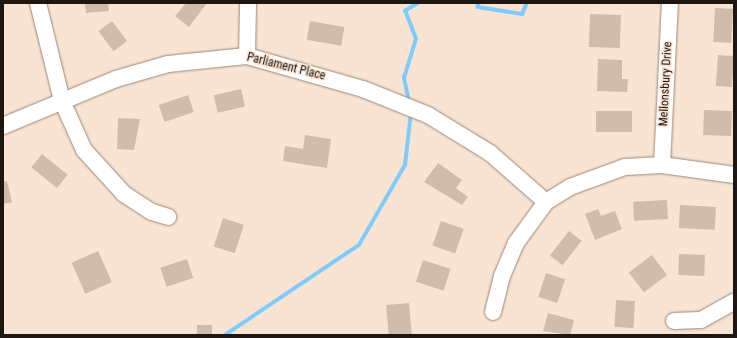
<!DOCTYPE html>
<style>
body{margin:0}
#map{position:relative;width:737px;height:338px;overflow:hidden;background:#f9e4d3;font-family:"Roboto Condensed",sans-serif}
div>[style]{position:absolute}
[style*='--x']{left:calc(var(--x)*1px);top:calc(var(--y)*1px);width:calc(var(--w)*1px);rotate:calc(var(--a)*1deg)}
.stream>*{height:3.5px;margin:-1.75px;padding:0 1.75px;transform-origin:1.75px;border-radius:1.75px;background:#7fccfb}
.building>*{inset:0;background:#d1bcac;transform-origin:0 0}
.roads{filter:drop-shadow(0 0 1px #9a8777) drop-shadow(0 0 1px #9a8777)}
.minor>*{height:16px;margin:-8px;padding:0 8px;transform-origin:8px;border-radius:8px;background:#fff}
span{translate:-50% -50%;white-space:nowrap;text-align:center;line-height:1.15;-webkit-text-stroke:3px #f9e4d3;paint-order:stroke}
.street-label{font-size:12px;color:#1e1711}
.frame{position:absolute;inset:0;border:4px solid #1e1711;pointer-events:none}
</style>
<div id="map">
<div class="stream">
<i style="--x:479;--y:3;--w:4;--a:104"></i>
<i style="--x:478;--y:7;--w:45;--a:9"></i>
<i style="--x:522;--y:14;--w:12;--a:-66"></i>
<i style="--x:409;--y:102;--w:25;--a:-102"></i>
<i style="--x:404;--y:78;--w:41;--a:-72.9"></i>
<i style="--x:416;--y:39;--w:30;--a:-111"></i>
<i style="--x:405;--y:11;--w:15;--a:-32"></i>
<i style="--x:225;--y:335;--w:161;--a:-33.9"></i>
<i style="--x:359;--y:245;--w:92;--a:-60.1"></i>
<i style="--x:405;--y:165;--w:53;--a:-83.5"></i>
</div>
<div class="building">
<i style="clip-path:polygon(85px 3px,108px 3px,109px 11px,86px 13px)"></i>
<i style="clip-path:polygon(186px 3px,207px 3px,189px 27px,175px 16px)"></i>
<i style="left:715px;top:8px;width:18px;height:34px;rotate:3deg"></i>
<i style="left:590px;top:14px;width:31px;height:33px;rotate:2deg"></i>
<i style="left:112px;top:21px;width:25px;height:17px;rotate:53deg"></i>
<i style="left:310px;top:21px;width:35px;height:19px;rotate:10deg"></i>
<i style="left:718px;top:55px;width:16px;height:31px;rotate:4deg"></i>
<i style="clip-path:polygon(598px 59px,622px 60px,622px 79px,628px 79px,627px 92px,597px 91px)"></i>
<i style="left:241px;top:89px;width:18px;height:28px;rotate:77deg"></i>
<i style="left:188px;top:95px;width:18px;height:31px;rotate:71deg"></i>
<i style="left:704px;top:110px;width:28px;height:25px;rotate:2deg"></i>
<i style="left:596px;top:111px;width:36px;height:21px"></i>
<i style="clip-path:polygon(118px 118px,140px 119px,134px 150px,117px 149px)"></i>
<i style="clip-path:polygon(305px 135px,331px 139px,327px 168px,283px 161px,285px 146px,303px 149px)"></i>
<i style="left:42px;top:154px;width:33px;height:17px;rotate:39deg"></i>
<i style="clip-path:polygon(438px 163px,462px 180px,456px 188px,468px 197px,462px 205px,424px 182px)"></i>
<i style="clip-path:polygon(7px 181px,12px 202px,3px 204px,3px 182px)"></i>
<i style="left:667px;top:200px;width:19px;height:34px;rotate:87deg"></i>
<i style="left:680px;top:205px;width:36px;height:23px;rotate:3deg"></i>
<i style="clip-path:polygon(598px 209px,601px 216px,615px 211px,622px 229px,595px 240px,585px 214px)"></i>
<i style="left:223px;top:218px;width:22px;height:30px;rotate:18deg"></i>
<i style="left:441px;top:221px;width:24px;height:26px;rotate:19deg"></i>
<i style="left:569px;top:231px;width:16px;height:31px;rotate:38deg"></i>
<i style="left:98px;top:251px;width:34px;height:29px;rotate:66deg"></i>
<i style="left:679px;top:254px;width:26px;height:21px;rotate:2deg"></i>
<i style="left:652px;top:255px;width:25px;height:29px;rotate:53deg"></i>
<i style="left:187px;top:259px;width:20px;height:28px;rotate:72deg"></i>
<i style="left:423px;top:260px;width:29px;height:23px;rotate:18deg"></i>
<i style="left:546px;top:273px;width:20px;height:25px;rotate:18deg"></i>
<i style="left:616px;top:300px;width:19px;height:27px;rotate:3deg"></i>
<i style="left:409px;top:303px;width:32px;height:23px;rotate:85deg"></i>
<i style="clip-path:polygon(548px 313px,574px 320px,570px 335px,543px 331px)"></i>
<i style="left:197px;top:325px;width:15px;height:10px"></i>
</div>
<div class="roads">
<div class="minor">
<i style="--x:38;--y:3;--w:101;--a:76.2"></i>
<i style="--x:62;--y:101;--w:54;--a:65.8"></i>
<i style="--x:84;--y:150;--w:59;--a:47.7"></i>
<i style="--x:124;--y:194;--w:33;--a:33"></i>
<i style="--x:152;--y:212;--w:17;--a:17"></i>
<i style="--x:247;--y:56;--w:53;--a:-88.9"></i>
<i style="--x:3;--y:126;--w:122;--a:-22.6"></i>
<i style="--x:116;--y:79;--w:54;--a:-16.1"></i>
<i style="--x:168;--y:64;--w:79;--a:-5.8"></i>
<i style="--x:247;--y:56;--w:121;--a:15.9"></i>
<i style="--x:363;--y:89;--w:70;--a:21.8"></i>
<i style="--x:428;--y:115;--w:73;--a:31.5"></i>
<i style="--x:490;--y:153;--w:74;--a:41.2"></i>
<i style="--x:662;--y:165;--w:162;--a:-87.2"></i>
<i style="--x:493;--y:312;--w:37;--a:-76"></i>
<i style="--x:502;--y:276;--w:36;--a:-67"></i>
<i style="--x:516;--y:243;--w:51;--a:-53.8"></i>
<i style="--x:546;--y:202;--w:28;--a:-32"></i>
<i style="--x:570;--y:187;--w:59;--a:-20"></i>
<i style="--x:625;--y:167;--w:37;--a:-3"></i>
<i style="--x:662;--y:165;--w:73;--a:7.9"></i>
<i style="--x:674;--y:321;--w:27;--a:-2"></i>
<i style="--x:701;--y:320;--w:38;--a:-29"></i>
</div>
</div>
<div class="street-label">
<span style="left:286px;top:67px;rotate:14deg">Parliament Place</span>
<span style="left:666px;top:84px;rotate:-87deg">Mellonsbury Drive</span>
</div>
<div class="frame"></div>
</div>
